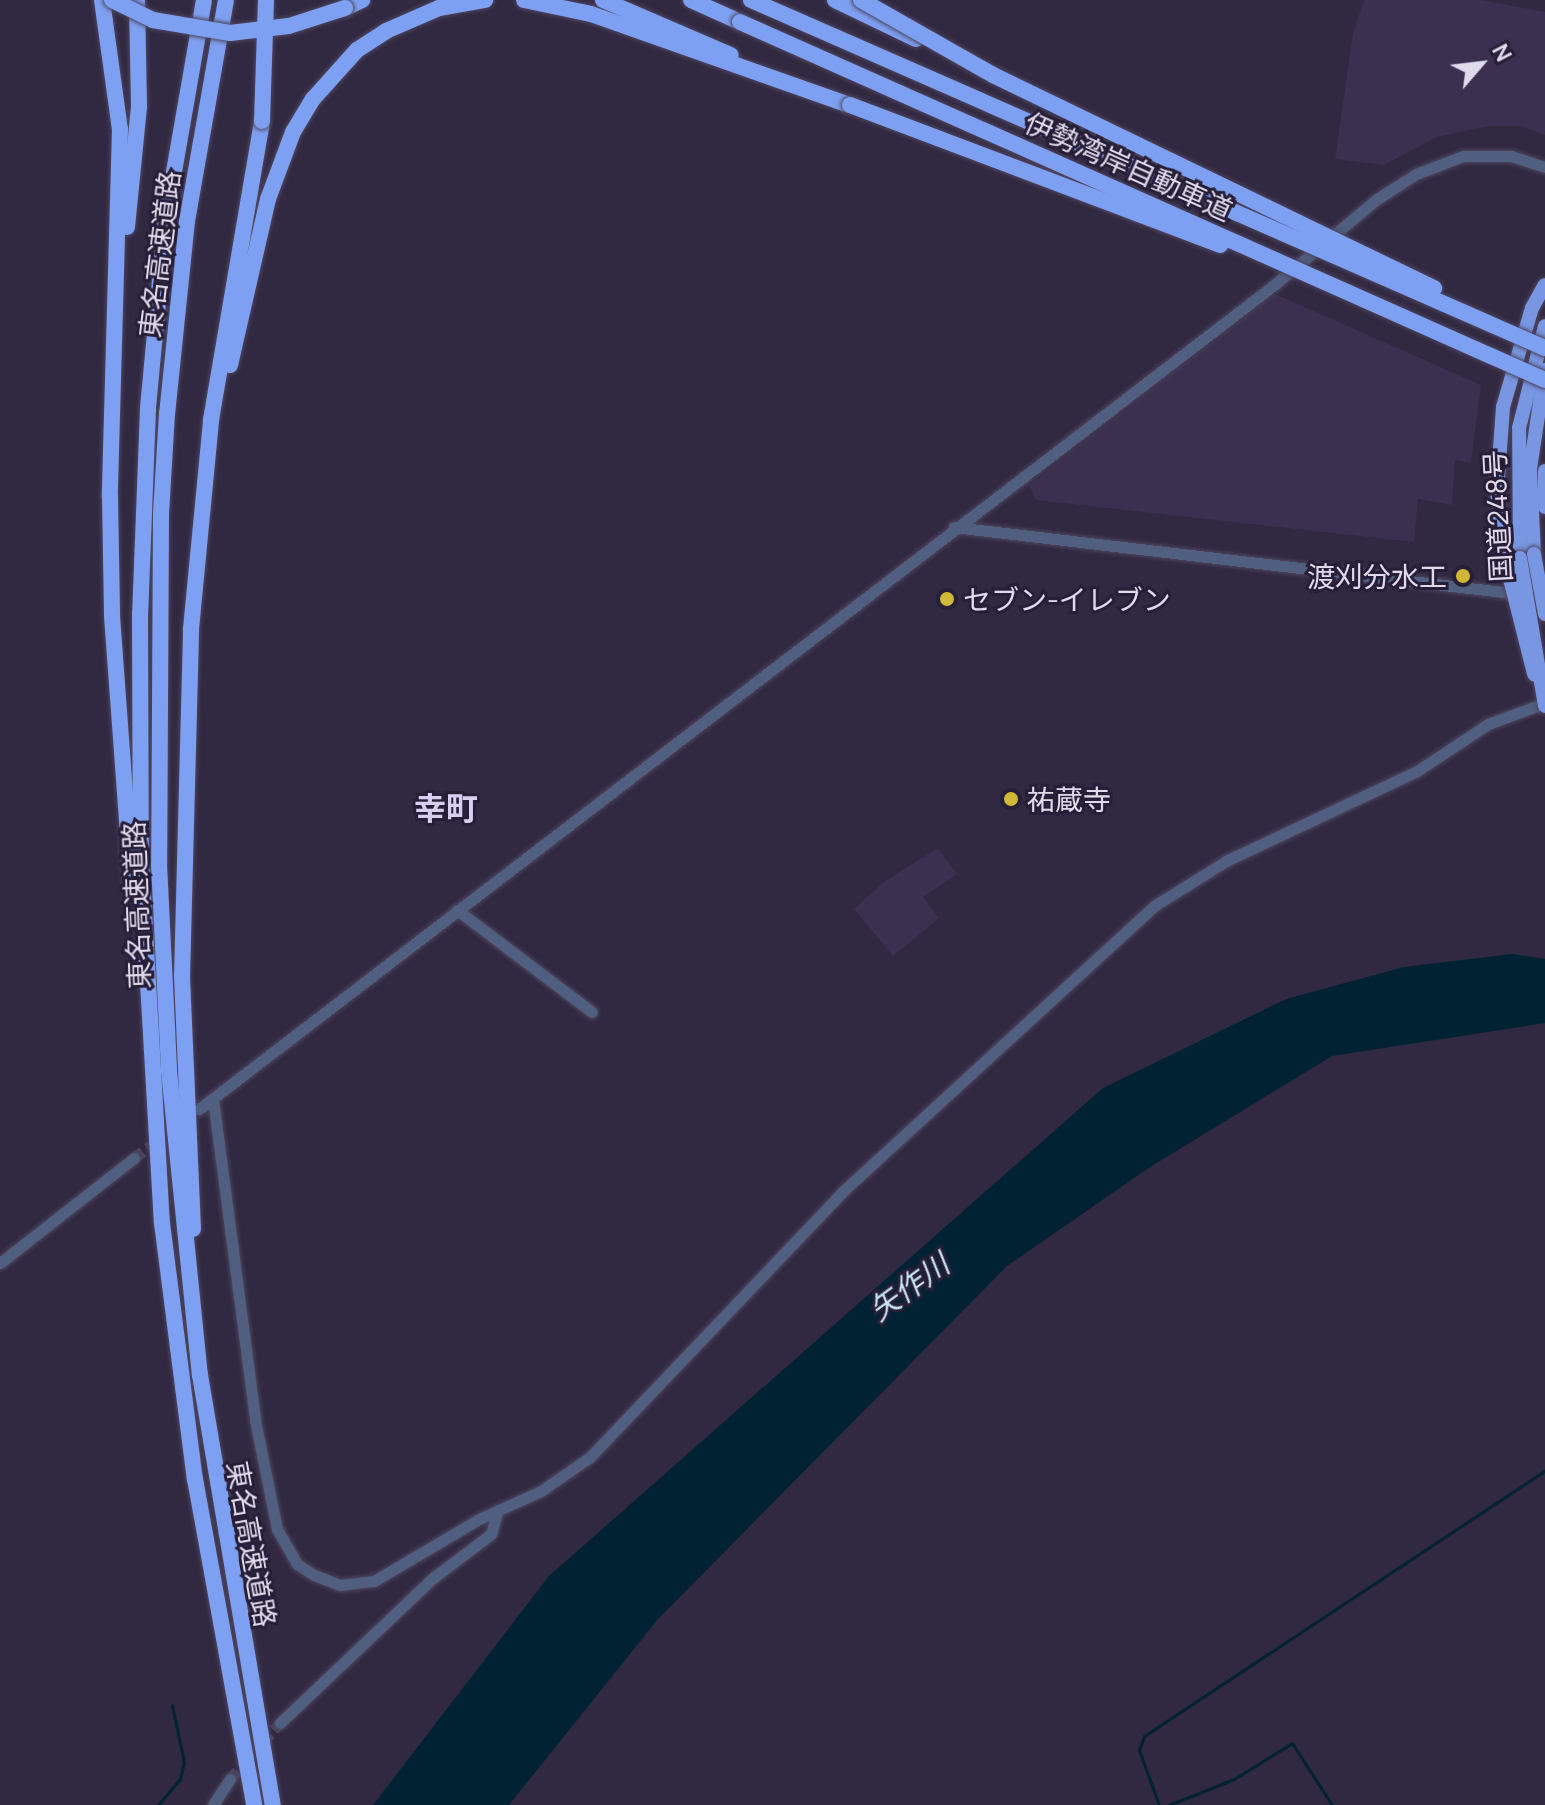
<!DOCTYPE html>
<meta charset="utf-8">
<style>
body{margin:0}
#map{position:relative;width:1545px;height:1805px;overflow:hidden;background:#312842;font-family:Manrope,"Noto Sans JP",sans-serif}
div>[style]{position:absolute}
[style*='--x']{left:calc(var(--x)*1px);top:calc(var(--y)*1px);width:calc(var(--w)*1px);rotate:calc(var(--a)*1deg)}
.built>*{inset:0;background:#3b3050}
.water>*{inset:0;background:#023}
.stream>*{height:3px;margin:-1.5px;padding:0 1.5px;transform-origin:1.5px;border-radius:1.5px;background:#023}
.tertiary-tunnel>*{height:11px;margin-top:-5.5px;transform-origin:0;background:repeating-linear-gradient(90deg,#4b435c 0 11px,transparent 0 16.5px)}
.roads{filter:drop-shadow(0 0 2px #4d455d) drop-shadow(0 0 2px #4d455d)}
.tertiary>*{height:11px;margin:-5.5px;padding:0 5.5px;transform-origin:5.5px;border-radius:5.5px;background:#505f80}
.trunk>*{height:14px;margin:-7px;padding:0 7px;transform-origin:7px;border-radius:7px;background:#7896e2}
.motorway>*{height:16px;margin:-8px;padding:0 8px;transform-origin:8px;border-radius:8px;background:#7ea0f2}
.bridges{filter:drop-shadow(0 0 2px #4d455d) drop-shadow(0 0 2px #4d455d)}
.trunk-bridge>*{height:14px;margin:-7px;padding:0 7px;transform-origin:7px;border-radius:7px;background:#7896e2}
.motorway-bridge>*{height:16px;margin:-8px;padding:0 8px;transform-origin:8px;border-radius:8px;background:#7ea0f2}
.dots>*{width:22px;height:22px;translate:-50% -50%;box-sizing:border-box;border:4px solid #271e37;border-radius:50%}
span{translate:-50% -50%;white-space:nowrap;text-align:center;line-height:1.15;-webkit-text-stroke:6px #271e37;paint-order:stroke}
.street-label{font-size:28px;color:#e0dbec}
.poi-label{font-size:28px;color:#e0dbec}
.right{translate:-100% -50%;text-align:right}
.left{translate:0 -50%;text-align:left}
.water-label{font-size:30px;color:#c8e5f6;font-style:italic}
.quarter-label{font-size:32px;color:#d8cff0;font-weight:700}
.north{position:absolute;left:1441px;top:24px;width:80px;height:80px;-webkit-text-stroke:6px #271e37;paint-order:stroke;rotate:62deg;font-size:22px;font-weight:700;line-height:32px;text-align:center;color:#e0dbec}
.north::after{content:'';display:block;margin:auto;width:28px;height:36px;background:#e0dbec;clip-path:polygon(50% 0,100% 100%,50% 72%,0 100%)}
</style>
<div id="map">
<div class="built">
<i style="clip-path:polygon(1364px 0,1481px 0,1545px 12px,1545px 135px,1521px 126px,1488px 126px,1437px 137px,1384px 165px,1335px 159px,1353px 33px)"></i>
<i style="clip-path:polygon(1275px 294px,1481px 385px,1471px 463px,1455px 460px,1452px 505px,1418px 499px,1414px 542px,1036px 500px,1029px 485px)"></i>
<i style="clip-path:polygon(938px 848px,957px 874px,923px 897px,939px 918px,893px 956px,854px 909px,885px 881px)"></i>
</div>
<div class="water">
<i style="clip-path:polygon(1512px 954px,1545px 959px,1545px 1023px,1332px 1056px,1150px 1167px,1007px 1266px,658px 1619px,509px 1805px,373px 1805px,549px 1576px,1103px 1088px,1286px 999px,1404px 967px)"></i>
</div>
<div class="stream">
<i style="--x:158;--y:1805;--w:34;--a:-50"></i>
<i style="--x:180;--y:1779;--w:17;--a:-77"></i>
<i style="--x:184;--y:1762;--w:58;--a:-101.9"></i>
<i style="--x:1159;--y:1805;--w:59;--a:-110"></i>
<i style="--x:1139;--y:1750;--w:15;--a:-70"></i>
<i style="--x:1144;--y:1736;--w:481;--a:-33.5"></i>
<i style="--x:1169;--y:1805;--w:70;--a:-21.8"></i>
<i style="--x:1234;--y:1779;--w:68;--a:-31.8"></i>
<i style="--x:1292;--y:1743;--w:74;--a:57.2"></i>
</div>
<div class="tertiary-tunnel">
<i style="--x:134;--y:1158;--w:34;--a:-37"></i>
<i style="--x:230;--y:1779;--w:75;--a:-48.2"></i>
</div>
<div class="roads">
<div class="tertiary">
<i style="--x:954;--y:527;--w:570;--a:6.75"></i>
<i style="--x:457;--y:910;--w:169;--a:37.1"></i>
<i style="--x:213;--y:1099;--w:324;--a:82.5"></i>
<i style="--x:255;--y:1420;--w:111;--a:78.6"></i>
<i style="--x:277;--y:1529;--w:40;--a:60.3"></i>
<i style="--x:297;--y:1564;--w:20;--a:33"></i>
<i style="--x:314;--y:1575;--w:28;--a:21"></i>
<i style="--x:340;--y:1585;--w:34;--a:-7"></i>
<i style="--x:374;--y:1581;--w:122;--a:-30.6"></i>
<i style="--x:479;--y:1519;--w:68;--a:-24.3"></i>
<i style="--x:541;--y:1491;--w:60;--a:-34.8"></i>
<i style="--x:590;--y:1457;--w:364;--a:-46.4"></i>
<i style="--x:841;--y:1193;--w:425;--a:-42.5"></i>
<i style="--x:1154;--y:906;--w:85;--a:-32"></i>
<i style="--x:1226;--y:861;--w:211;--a:-25.2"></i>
<i style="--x:1417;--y:771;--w:85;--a:-33.5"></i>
<i style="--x:1488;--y:724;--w:61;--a:-20.2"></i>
<i style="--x:199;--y:1109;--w:1354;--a:-37.47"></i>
<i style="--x:1274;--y:285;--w:134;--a:-39.9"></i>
<i style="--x:1377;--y:199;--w:46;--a:-32.7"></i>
<i style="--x:1416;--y:174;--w:50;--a:-21"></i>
<i style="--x:1463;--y:156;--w:48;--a:0"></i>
<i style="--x:1511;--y:156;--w:36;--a:18"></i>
<i style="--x:0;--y:1263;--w:170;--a:-38.1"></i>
<i style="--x:280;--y:1723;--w:211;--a:-43.5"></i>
<i style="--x:433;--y:1578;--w:73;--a:-37.2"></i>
<i style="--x:491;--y:1534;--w:25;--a:-74"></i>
<i style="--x:213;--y:1805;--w:31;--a:-57"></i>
</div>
<div class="trunk">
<i style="--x:1545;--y:471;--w:36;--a:90"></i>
<i style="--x:1534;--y:554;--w:85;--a:-92.7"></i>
<i style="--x:1530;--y:469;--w:100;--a:-81.4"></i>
<i style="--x:1520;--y:558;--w:130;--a:-90.4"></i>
<i style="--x:1519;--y:428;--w:105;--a:-75.7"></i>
<i style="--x:1505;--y:559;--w:68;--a:-96.7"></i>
<i style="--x:1497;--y:491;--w:84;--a:-85.9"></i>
<i style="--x:1503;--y:407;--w:103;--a:-73.7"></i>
<i style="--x:1532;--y:308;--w:26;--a:-61"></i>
</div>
<div class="motorway">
<i style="--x:102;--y:0;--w:130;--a:82.1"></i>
<i style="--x:120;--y:129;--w:368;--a:91.6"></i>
<i style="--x:110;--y:497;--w:119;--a:89"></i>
<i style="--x:112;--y:616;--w:274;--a:85.8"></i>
<i style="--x:204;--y:0;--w:220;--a:99.9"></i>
<i style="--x:166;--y:217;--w:193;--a:95.4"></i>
<i style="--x:148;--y:409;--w:205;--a:92.2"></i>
<i style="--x:140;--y:614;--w:247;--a:89.8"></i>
<i style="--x:141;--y:861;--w:363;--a:86.7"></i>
<i style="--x:162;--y:1223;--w:258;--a:82.7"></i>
<i style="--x:195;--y:1479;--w:331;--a:79.7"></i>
<i style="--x:226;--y:0;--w:224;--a:100"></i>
<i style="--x:187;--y:221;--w:193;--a:95.9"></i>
<i style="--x:167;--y:413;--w:102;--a:93.4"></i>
<i style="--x:161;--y:515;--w:349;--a:90.3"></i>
<i style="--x:159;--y:864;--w:207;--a:87.2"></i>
<i style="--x:169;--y:1071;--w:306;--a:84.2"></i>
<i style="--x:200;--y:1375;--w:436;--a:80.4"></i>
<i style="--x:524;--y:0;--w:68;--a:11.8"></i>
<i style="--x:591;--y:14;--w:275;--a:19.4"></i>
<i style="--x:603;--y:0;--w:139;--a:23.3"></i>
<i style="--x:691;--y:0;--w:54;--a:24.2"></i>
<i style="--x:835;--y:0;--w:90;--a:25.7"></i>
<i style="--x:345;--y:8;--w:19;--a:-25"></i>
<i style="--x:127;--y:227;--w:122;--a:-84.3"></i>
<i style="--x:139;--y:106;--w:106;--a:-91.1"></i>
<i style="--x:230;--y:365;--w:170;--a:-77.1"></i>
<i style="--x:268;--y:199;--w:72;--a:-69.5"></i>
<i style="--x:293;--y:132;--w:39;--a:-59"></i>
<i style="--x:313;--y:99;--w:66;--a:-48.1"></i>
<i style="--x:357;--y:50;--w:35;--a:-33"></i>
<i style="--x:386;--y:31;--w:58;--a:-23.5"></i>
<i style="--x:439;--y:8;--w:47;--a:-9.9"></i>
<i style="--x:193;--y:1229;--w:252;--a:-92.5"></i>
<i style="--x:182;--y:977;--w:348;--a:-88.5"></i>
<i style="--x:191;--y:629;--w:210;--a:-84.5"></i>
<i style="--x:211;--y:420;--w:303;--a:-80.3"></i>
</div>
</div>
<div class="bridges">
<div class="trunk-bridge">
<i style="--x:1534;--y:554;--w:61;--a:79.6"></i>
<i style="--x:1520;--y:558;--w:150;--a:80.4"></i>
<i style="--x:1505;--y:559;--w:119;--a:75.8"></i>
</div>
<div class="motorway-bridge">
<i style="--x:112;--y:0;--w:46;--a:26"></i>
<i style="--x:153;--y:20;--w:78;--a:9.6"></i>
<i style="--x:230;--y:33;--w:59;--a:-6.8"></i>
<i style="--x:289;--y:26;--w:59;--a:-17.8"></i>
<i style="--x:751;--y:0;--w:867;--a:23.67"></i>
<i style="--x:861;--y:0;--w:152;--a:29.6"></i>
<i style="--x:993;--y:75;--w:490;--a:25.8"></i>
<i style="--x:740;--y:22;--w:881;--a:23.98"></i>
<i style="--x:850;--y:105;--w:396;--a:20.7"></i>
<i style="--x:262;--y:121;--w:121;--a:-88.1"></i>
</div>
</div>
<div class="dots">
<i style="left:1463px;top:576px;background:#cfb837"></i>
<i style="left:947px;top:599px;background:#cfb837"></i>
<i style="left:1011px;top:799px;background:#cfb837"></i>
</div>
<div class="street-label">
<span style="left:1129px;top:166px;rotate:24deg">伊勢湾岸自動車道</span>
<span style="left:159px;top:254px;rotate:-83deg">東名高速道路</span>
<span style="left:1497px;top:516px;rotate:-93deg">国道248号</span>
<span style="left:136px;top:905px;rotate:-92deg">東名高速道路</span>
<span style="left:252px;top:1544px;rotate:80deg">東名高速道路</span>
</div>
<div class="poi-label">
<span class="right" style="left:1447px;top:576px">渡刈分水工</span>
<span class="left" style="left:963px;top:599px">セブン-イレブン</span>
<span class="left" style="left:1027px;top:799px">祐蔵寺</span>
</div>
<div class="water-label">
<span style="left:909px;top:1287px;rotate:-36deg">矢作川</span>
</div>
<div class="quarter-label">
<span style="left:446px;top:808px">幸町</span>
</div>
<div class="north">N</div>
</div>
